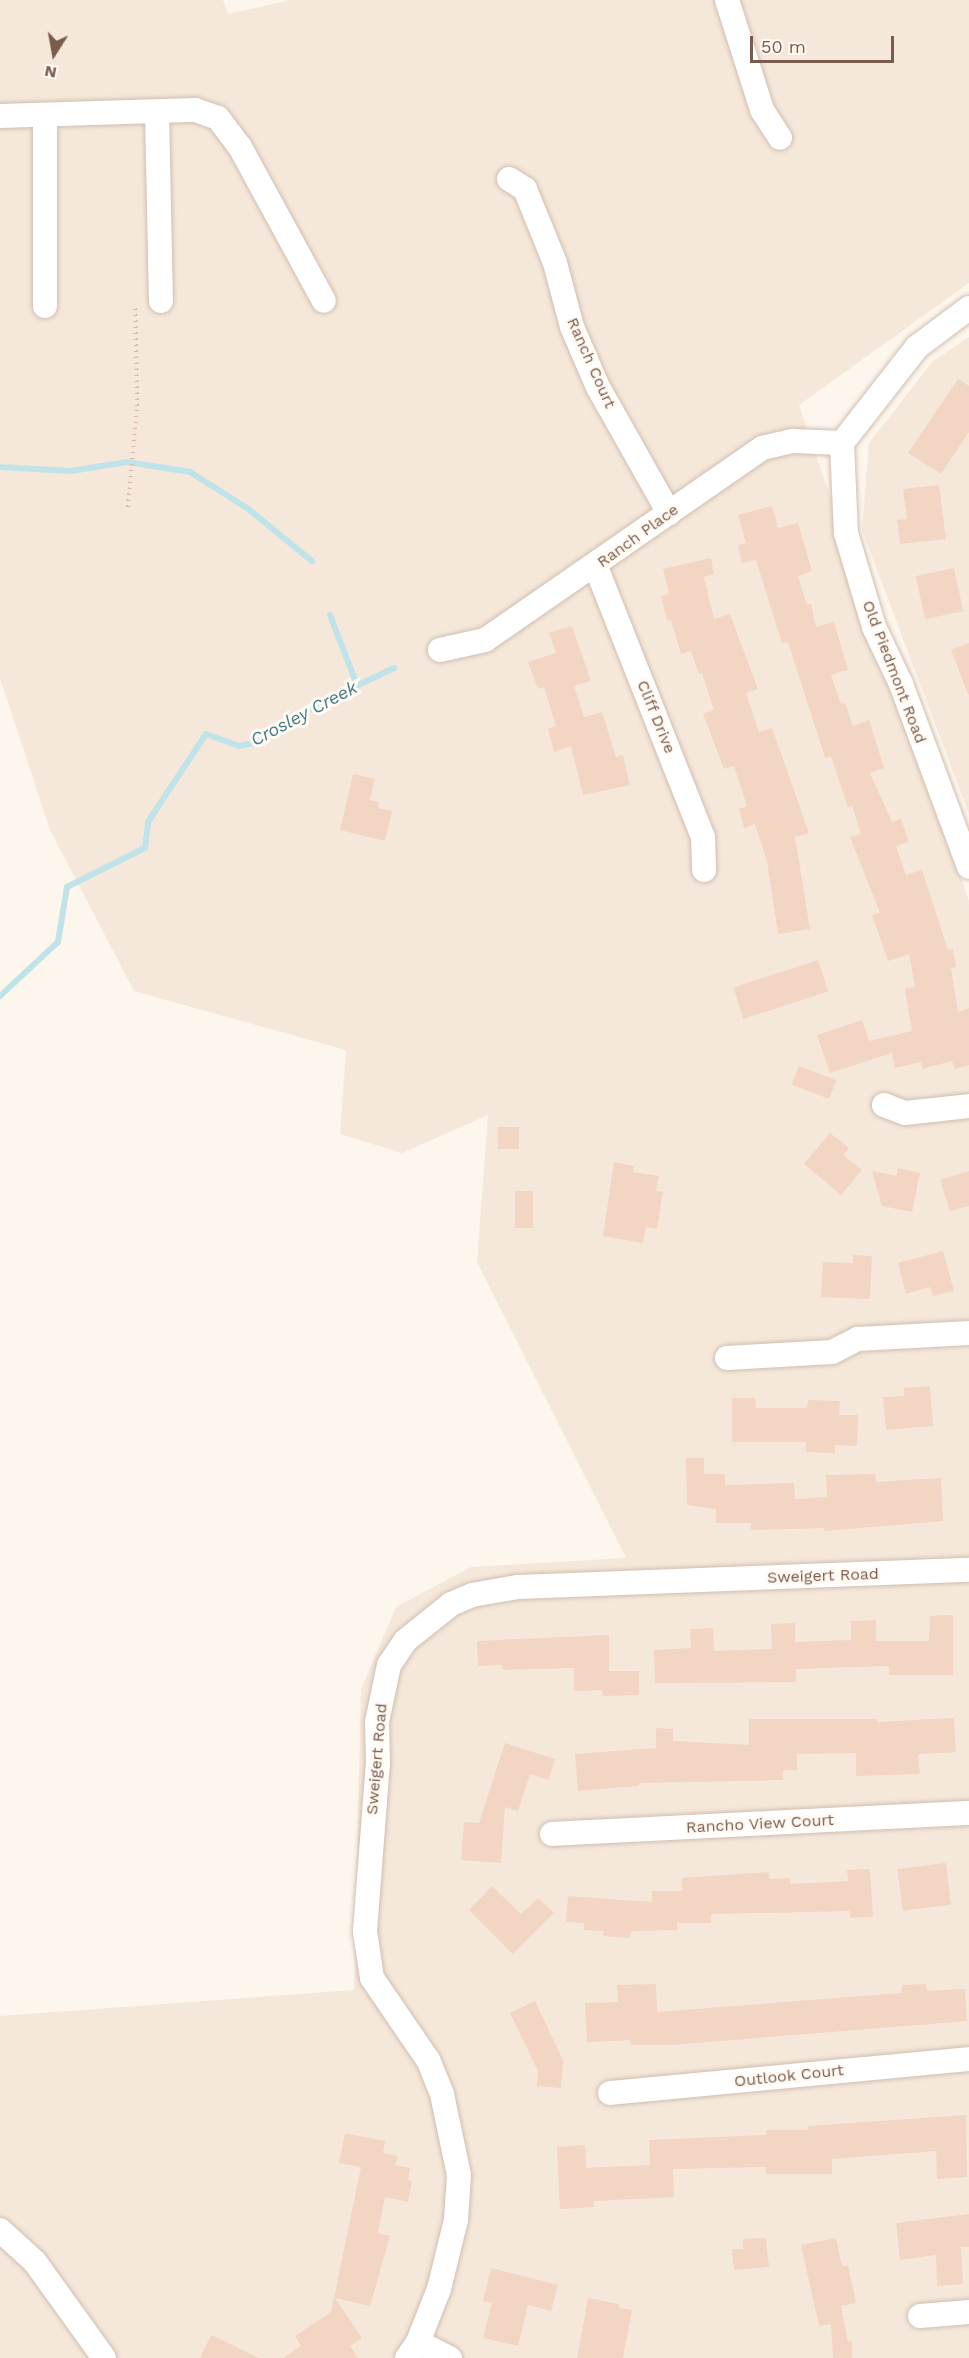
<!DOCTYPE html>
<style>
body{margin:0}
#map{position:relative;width:969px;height:2358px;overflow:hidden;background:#fdf6ec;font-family:"Work Sans",sans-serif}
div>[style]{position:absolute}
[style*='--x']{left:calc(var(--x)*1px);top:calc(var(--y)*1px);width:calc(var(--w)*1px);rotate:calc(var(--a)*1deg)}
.residential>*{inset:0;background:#f5e8da}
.stream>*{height:6px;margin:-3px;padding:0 3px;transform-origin:3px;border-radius:3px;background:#bfe3e8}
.building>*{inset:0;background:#f3d5c3;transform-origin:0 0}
.path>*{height:4px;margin-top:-2px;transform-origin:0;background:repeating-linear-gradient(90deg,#d9b8a5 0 1.5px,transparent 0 6px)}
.roads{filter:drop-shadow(0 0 2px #d1beb0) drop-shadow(0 0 2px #d1beb0)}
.minor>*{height:24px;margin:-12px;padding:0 12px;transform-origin:12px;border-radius:12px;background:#fff}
span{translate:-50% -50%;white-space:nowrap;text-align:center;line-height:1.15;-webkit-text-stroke:6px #fffaf3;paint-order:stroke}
.street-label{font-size:16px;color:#7a5c4d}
.water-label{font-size:18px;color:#437c86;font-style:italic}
.north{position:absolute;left:24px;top:24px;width:60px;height:60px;-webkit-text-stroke:4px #fffaf3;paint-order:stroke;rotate:191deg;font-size:16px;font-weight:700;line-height:24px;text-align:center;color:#7a5c4d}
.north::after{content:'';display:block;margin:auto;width:21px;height:27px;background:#7a5c4d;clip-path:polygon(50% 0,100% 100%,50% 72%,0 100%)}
.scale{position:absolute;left:750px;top:36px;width:144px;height:27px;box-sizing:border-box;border:3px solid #7a5c4d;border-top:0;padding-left:8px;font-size:18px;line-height:21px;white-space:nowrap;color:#7a5c4d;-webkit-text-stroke:4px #fffaf3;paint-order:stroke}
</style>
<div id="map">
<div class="residential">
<i style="clip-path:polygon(0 0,223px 0,228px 14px,290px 0,969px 0,969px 283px,799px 405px,969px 901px,969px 2358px,0 2358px,0 2016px,354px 1990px,361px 1689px,396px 1607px,471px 1567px,626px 1558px,477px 1262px,488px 1115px,402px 1153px,340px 1134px,346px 1050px,134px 991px,50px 830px,0 678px)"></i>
<i style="clip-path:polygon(969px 337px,969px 814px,862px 530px,869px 443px,933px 361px)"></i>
</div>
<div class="stream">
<i style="--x:0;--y:467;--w:71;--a:3.2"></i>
<i style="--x:71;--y:471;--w:57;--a:-9.1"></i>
<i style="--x:127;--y:462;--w:64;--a:9"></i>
<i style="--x:190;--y:472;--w:67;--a:32.3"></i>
<i style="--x:247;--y:508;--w:84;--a:39.2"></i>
<i style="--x:330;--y:615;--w:75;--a:68.9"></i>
<i style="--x:0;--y:996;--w:79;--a:-43"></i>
<i style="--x:58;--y:942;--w:56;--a:-80.7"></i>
<i style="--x:67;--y:887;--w:87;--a:-26.6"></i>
<i style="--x:145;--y:848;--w:26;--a:-83"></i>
<i style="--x:148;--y:822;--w:105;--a:-56.6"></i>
<i style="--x:206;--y:734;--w:35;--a:20"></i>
<i style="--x:239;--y:746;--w:15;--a:-11"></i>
<i style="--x:254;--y:743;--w:77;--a:-31.2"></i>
<i style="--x:320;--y:703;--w:82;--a:-25.3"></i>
</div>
<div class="building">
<i style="clip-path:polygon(958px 379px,969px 386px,969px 432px,941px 474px,908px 453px)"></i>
<i style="clip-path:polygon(939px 485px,946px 539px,900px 544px,897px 520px,907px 519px,903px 489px)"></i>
<i style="clip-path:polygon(772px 506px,778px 528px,798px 523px,812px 571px,798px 576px,807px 605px,811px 604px,816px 627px,834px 622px,848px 670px,831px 675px,841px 704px,845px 703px,853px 726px,869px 720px,884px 768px,870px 773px,892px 822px,901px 819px,909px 842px,896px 846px,906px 875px,922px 870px,948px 950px,953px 949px,956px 967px,951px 968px,958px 1012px,969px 1008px,969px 1065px,955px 1069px,952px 1061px,922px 1069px,921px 1062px,895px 1068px,892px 1053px,830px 1073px,817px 1035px,862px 1020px,869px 1041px,912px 1031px,905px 989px,915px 987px,909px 954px,888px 961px,872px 915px,880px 913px,850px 837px,861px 834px,852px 806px,848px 807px,831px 756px,825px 758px,788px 642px,782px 643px,756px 560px,742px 563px,738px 545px,746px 543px,738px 515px)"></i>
<i style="clip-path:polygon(711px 558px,714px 574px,704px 577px,714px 619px,730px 614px,758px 689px,746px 693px,759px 732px,772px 728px,809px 833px,795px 837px,810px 929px,778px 934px,767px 861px,755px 824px,744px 828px,739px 809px,747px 806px,734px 766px,724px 769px,703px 714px,714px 710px,702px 673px,699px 674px,691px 651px,681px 654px,671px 620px,667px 620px,661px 596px,669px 594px,663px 569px)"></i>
<i style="left:954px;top:568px;width:44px;height:39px;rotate:78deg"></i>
<i style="clip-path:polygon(572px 626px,591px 681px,574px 686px,584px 717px,602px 712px,616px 757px,623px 755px,630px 785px,583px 795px,571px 746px,554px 752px,548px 729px,556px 726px,544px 687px,538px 689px,528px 662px,556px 653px,549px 633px)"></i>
<i style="clip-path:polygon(969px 643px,969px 694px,968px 694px,951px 650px)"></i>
<i style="clip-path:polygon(353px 774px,375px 779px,370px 800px,379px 802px,378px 808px,392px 811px,385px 841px,340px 830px)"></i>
<i style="left:818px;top:960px;width:33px;height:89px;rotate:72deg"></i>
<i style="left:799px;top:1066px;width:40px;height:20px;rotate:21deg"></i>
<i style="left:498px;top:1127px;width:21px;height:22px"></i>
<i style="clip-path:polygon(830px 1133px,849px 1148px,843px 1155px,862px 1170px,841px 1195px,804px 1164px)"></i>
<i style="clip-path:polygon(614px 1162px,634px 1166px,633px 1172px,659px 1176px,656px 1191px,663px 1192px,657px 1229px,646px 1227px,643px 1243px,603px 1236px)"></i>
<i style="clip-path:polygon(898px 1168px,920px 1173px,912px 1212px,882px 1206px,872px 1171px,896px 1176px)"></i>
<i style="clip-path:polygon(969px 1171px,969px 1206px,950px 1211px,940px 1180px)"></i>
<i style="left:515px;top:1191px;width:18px;height:37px"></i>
<i style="clip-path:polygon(943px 1251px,954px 1291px,933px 1296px,930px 1287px,906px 1294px,898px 1263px)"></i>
<i style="clip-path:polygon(853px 1255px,872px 1256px,870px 1299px,821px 1297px,823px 1262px,853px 1263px)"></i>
<i style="clip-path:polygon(930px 1386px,933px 1426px,886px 1430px,883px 1397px,904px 1396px,904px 1388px)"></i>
<i style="clip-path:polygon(732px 1398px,755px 1398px,756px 1408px,807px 1408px,808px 1400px,840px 1401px,839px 1415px,858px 1415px,857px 1446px,835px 1445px,835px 1453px,806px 1452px,806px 1442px,732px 1442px)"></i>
<i style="clip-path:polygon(686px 1458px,704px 1458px,704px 1474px,725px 1474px,725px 1485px,794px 1483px,795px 1499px,827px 1497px,826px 1475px,875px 1474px,876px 1482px,941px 1478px,943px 1521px,824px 1531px,824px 1528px,751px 1530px,751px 1523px,716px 1523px,716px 1509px,687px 1505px)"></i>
<i style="clip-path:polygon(953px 1615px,953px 1675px,889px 1675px,889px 1666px,796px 1669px,796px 1682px,655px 1683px,654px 1650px,691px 1648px,690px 1629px,713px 1628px,714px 1651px,772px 1649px,771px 1624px,795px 1623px,795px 1642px,851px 1640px,851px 1621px,876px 1620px,876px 1641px,929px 1641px,930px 1616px)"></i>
<i style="clip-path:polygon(609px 1635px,609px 1671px,639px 1671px,639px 1695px,603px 1696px,602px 1690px,574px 1691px,574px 1668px,503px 1670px,502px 1665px,478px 1666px,477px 1641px)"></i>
<i style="clip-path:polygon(954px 1718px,956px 1752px,918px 1754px,920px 1774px,856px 1776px,856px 1753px,797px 1754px,797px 1770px,783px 1770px,783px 1780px,639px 1783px,639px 1786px,578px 1791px,575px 1754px,656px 1748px,656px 1728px,673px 1729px,673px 1741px,749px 1745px,749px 1719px,877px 1719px,877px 1722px)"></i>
<i style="clip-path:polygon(505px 1743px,555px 1759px,549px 1780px,530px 1774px,518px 1811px,505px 1807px,501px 1863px,461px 1860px,464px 1822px,479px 1823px)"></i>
<i style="left:946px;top:1863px;width:42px;height:49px;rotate:83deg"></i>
<i style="clip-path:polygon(870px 1869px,873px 1917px,850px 1918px,850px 1911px,711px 1914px,711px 1923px,677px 1923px,677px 1930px,631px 1931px,630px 1938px,603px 1936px,604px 1931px,584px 1930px,584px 1923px,566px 1922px,568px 1896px,652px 1902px,652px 1891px,682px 1891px,682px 1878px,769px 1872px,770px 1879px,790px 1878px,790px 1884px,848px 1881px,847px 1870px)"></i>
<i style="clip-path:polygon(492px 1886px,521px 1914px,538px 1898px,554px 1913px,513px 1954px,469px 1910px)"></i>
<i style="clip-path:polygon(656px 1984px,657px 2012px,902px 1993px,902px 1985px,926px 1984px,927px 1991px,965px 1989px,967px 2021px,671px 2045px,631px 2045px,630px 2040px,587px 2042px,585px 2003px,618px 2002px,617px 1985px)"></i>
<i style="clip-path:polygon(535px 2001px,563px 2060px,561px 2088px,537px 2086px,538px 2071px,510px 2013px)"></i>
<i style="clip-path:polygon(966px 2115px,967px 2177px,937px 2179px,936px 2151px,832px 2159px,832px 2174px,766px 2174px,766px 2167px,673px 2169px,674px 2197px,594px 2201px,594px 2207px,560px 2209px,557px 2147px,585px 2145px,586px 2168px,650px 2165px,649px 2140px,766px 2135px,766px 2130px,808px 2130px,808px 2126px)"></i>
<i style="clip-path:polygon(345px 2133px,385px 2141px,383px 2153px,398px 2156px,395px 2165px,410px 2168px,408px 2180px,412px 2181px,408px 2202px,385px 2197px,378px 2233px,390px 2236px,370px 2306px,335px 2298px,362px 2338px,350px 2346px,358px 2358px,283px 2358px,301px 2346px,295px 2336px,331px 2312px,361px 2167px,339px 2163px)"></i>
<i style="clip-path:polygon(969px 2214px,969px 2247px,961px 2247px,963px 2284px,937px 2286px,936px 2255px,900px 2260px,896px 2223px)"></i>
<i style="clip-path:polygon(766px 2238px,769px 2267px,734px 2270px,732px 2249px,743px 2249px,743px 2239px)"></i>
<i style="clip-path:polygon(836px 2238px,842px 2266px,848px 2265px,856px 2303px,841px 2306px,848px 2342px,852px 2341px,852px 2358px,833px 2358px,831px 2324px,819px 2326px,801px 2245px)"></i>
<i style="clip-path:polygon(491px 2268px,558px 2285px,551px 2311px,528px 2305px,518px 2346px,483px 2338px,492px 2303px,483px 2301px)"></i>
<i style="clip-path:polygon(588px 2298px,619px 2304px,619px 2308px,632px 2310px,623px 2358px,577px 2358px)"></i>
<i style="clip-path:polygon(211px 2335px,259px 2358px,200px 2358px)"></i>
</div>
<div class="path">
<i style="--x:128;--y:507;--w:101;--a:-84.9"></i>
<i style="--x:137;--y:406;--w:102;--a:-91.1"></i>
</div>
<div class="roads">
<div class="minor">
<i style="--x:727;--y:0;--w:115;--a:72.3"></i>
<i style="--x:762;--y:110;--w:33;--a:57"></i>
<i style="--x:157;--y:112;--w:189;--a:88.8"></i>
<i style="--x:0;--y:116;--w:195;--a:-1.8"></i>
<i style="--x:195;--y:110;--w:24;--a:19"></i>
<i style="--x:218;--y:118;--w:36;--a:53"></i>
<i style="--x:240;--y:147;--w:175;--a:61.4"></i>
<i style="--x:45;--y:117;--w:189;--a:90"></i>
<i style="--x:509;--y:179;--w:19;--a:32"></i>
<i style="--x:525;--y:189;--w:80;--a:67.9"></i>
<i style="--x:555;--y:263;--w:66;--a:75.1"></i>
<i style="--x:572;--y:327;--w:65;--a:66.6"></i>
<i style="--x:598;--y:387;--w:145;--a:60.6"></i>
<i style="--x:969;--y:308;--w:65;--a:143.1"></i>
<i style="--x:917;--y:347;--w:122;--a:128"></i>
<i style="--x:842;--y:443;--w:90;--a:87.5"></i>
<i style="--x:846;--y:533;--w:98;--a:73.4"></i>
<i style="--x:874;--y:627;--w:63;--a:64.7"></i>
<i style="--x:901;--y:684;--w:195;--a:69.6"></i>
<i style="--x:596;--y:567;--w:290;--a:68.4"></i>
<i style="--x:703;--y:837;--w:33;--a:88"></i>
<i style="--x:440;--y:650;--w:46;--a:-12.5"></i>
<i style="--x:485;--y:640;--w:337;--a:-34.7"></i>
<i style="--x:762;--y:448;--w:32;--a:-13"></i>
<i style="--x:793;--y:441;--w:49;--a:2.3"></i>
<i style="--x:884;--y:1105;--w:22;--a:21"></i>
<i style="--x:905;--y:1113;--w:64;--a:-6.2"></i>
<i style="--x:727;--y:1358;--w:105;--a:-3.3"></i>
<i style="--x:832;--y:1352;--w:29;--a:-27"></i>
<i style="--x:858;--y:1339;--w:111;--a:-3.1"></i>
<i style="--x:552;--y:1834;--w:418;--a:-2.9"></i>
<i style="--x:610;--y:2093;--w:361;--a:-5.4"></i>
<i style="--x:0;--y:2230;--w:47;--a:42.4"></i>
<i style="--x:35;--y:2262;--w:118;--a:54.3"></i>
<i style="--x:920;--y:2316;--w:49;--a:-4.7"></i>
<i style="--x:418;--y:2342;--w:36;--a:27"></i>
<i style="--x:407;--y:2358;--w:19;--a:-55"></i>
<i style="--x:418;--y:2342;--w:57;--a:-68.4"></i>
<i style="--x:439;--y:2289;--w:71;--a:-76.2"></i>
<i style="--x:456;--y:2220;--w:45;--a:-86.2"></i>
<i style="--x:459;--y:2175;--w:83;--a:-101.9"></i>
<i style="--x:442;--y:2094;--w:37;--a:-112"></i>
<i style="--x:428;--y:2060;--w:99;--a:-124.3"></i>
<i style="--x:372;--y:1978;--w:48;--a:-98.5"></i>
<i style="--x:365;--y:1931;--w:169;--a:-85.6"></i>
<i style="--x:378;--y:1763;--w:41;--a:-91.4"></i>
<i style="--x:377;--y:1722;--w:58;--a:-78.1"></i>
<i style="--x:389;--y:1665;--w:29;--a:-56"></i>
<i style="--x:405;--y:1641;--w:59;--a:-38.8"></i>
<i style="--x:451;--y:1604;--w:23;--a:-23"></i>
<i style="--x:472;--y:1595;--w:47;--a:-9.9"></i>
<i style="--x:518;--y:1587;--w:451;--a:-2.2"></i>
</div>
</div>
<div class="street-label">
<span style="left:591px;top:363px;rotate:66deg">Ranch Court</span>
<span style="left:638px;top:536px;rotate:-36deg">Ranch Place</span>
<span style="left:894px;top:672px;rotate:69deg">Old Piedmont Road</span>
<span style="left:656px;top:717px;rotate:68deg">Cliff Drive</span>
<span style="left:823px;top:1576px;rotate:-2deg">Sweigert Road</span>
<span style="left:377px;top:1759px;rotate:-85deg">Sweigert Road</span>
<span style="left:760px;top:1824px;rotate:-3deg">Rancho View Court</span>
<span style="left:789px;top:2076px;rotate:-6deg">Outlook Court</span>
</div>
<div class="water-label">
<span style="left:304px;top:714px;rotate:-28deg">Crosley Creek</span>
</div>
<div class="north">N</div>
<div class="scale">50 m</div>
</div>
